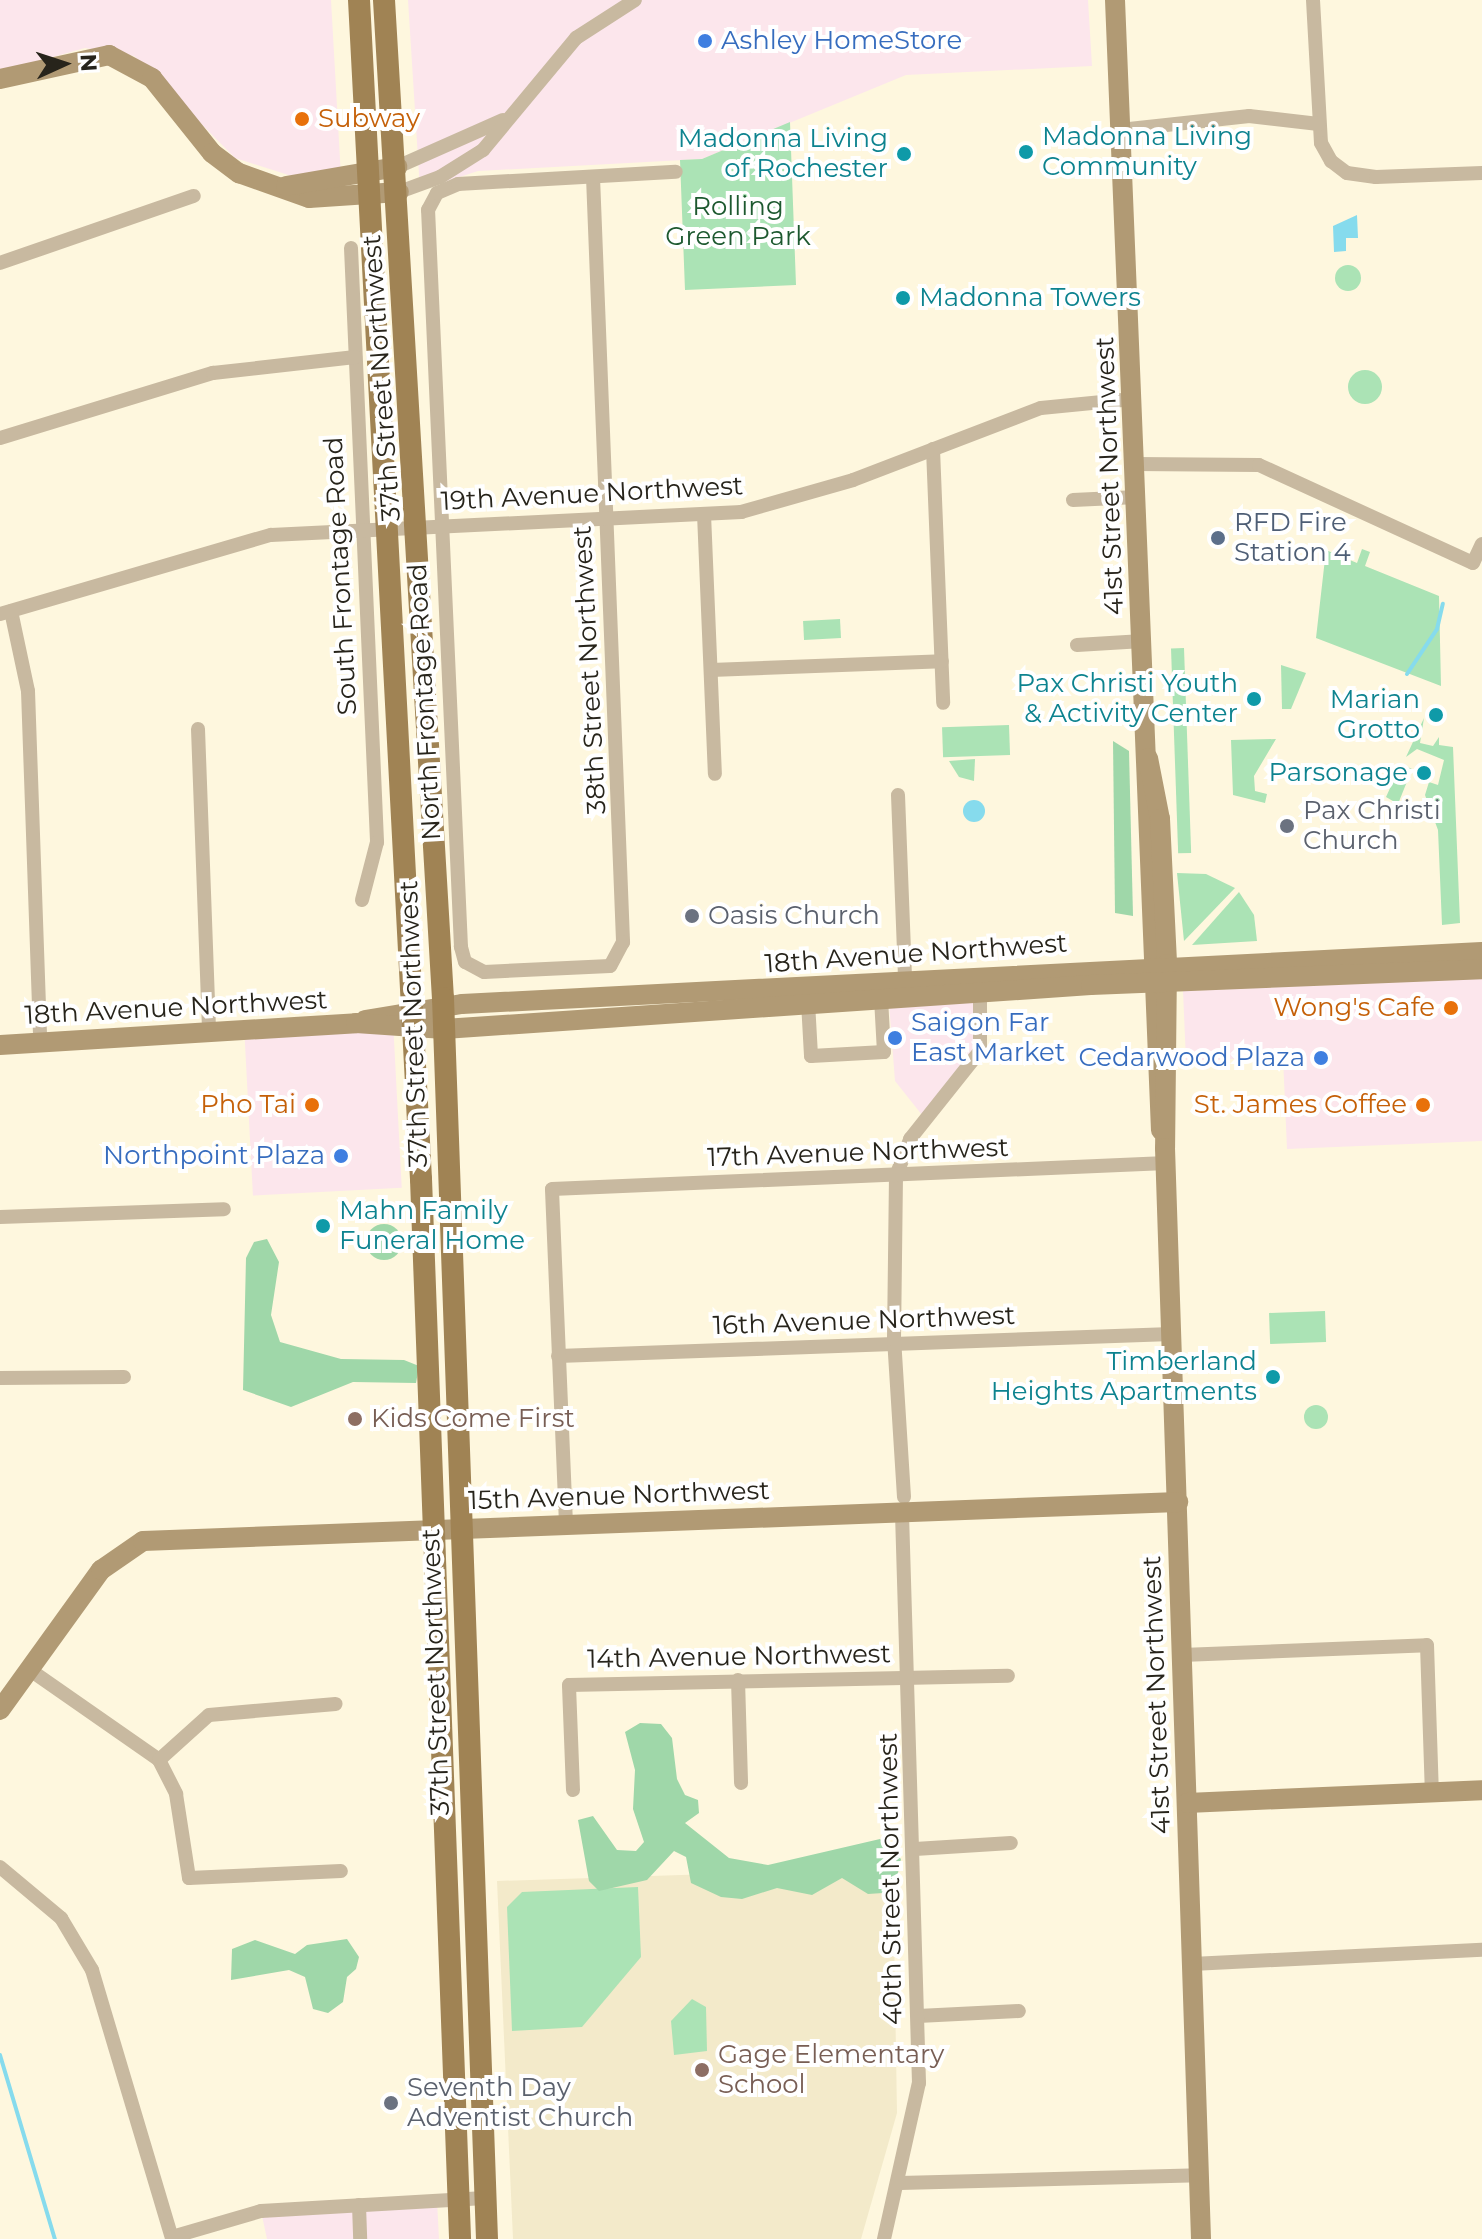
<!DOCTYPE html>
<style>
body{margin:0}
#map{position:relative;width:1482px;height:2239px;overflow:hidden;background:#fef7de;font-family:Montserrat,sans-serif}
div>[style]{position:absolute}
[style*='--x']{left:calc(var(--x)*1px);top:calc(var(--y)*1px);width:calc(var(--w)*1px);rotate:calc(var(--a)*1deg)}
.commercial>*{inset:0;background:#fce6ec;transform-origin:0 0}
.built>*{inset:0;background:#f3eaca}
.green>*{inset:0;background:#abe3b5;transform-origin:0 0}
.round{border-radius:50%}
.forest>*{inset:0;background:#9fd7a9}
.water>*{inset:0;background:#86dbed}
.stream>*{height:4px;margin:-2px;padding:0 2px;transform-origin:2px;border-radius:2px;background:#86dbed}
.street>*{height:14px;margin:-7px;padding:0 7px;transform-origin:7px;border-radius:7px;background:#c8b9a0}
.secondary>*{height:20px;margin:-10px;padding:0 10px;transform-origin:10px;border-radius:10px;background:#b19a74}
.primary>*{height:22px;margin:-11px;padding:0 11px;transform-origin:11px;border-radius:11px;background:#a08354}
.dots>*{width:22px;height:22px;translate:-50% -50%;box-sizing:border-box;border:4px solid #fff;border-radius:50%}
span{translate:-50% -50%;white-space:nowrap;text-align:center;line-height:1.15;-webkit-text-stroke:8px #fff;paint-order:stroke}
.shop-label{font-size:26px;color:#366cbe}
.left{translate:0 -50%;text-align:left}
.right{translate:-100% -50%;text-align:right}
.food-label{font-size:26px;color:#c56008}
.culture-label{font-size:26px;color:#0d838f}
.park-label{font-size:26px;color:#1d592f}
.street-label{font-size:26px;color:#27241b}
.service-label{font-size:26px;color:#4e5e75}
.worship-label{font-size:26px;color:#5b616d}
.education-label{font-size:26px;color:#785e54}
.north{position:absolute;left:24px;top:24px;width:80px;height:80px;-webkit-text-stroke:6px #fff;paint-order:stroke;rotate:87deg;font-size:22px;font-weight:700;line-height:32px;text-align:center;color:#27241b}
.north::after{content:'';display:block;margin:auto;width:28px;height:36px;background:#27241b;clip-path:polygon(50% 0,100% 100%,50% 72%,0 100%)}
</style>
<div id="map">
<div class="commercial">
<i style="clip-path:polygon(0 0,331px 0,341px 177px,304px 180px,235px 158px,134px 56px,85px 48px,0 72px)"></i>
<i style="clip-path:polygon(408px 0,1088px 0,1092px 66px,906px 75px,702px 159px,478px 171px,420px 190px)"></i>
<i style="clip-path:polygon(980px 976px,982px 1038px,926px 1120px,895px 1081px,888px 990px)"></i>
<i style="clip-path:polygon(1482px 978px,1482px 1141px,1287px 1149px,1283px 1057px,1186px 1061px,1183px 991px)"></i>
<i style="left:393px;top:1021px;width:167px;height:149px;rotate:87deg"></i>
<i style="clip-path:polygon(437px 2201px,439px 2239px,267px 2239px,261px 2211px)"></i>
</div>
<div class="built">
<i style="clip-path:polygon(893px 1868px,897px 2113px,861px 2239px,513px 2239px,497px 1881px)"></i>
</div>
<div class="green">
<i style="clip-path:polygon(790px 122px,796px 285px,685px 290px,680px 160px,702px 159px)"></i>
<i class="round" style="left:1335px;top:265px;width:26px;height:26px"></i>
<i class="round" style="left:1348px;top:370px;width:34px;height:34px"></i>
<i style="clip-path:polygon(1362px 549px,1370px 552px,1365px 566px,1439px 596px,1441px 686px,1316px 638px,1326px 550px,1357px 563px)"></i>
<i style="left:840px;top:619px;width:19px;height:37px;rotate:87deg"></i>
<i style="left:1184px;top:648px;width:205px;height:13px;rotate:88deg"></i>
<i style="clip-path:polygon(1281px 665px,1306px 673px,1291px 709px,1282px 709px)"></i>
<i style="clip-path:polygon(1424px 718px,1420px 743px,1433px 746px,1439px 737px,1439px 745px,1453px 747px,1460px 923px,1442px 925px,1438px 830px,1425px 795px,1429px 782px,1438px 785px,1444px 760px,1417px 749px,1406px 757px)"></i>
<i style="left:1009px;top:725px;width:30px;height:67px;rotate:88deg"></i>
<i style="clip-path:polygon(1276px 739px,1254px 776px,1255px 791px,1267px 794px,1265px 803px,1233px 795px,1231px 740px)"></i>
<i style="clip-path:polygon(975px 759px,974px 781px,959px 777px,949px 761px)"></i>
<i style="clip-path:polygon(1401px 764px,1412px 769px,1398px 804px,1386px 797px)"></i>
<i style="clip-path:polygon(1177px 873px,1206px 874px,1235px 888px,1184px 941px)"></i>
<i style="clip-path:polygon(1239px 892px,1254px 915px,1257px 941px,1192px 945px)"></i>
<i style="left:1325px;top:1311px;width:31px;height:56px;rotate:88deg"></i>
<i class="round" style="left:1304px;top:1405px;width:24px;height:24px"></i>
<i style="clip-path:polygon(638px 1887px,641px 1957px,582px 2027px,512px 2031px,507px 1907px,522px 1892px)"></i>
<i style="clip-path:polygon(692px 1999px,706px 2007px,707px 2051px,674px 2055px,671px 2021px)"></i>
</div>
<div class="forest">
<i style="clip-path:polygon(1113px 741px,1129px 751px,1133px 916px,1115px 913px)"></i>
<i class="round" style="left:366px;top:1224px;width:36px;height:36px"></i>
<i style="clip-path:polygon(267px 1239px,279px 1262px,271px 1315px,280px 1342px,341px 1359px,404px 1360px,419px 1366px,416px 1383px,353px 1382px,291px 1407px,243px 1390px,246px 1258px,254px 1242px)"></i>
<i style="clip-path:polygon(640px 1723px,661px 1724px,672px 1738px,677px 1779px,685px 1795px,698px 1800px,699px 1813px,685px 1823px,729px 1858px,768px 1865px,880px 1839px,901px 1859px,896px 1882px,883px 1893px,868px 1894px,842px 1878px,812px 1895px,777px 1888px,742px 1899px,721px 1897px,691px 1883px,686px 1857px,674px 1851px,647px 1880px,599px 1891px,589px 1881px,578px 1820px,593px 1816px,617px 1850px,636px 1851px,644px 1842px,633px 1809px,635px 1770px,625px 1732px)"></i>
<i style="clip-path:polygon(347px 1939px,359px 1957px,356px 1969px,347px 1977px,343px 2002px,328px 2013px,313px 2009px,305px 1977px,289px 1970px,231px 1980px,232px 1949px,255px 1940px,295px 1954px,307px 1945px)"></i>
</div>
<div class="water">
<i style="clip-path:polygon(1357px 215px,1358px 238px,1346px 238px,1346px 251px,1334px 252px,1333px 226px)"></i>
<i class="round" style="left:963px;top:800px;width:22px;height:22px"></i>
</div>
<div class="stream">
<i style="--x:1407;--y:674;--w:54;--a:-56.3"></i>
<i style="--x:1437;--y:629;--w:26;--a:-77"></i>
<i style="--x:0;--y:2055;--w:192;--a:73.4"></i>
</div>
<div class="street">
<i style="--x:1313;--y:0;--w:143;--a:86.8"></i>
<i style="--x:1321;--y:143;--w:21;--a:61"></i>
<i style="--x:1331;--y:161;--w:20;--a:37"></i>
<i style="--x:1347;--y:173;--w:29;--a:8"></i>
<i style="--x:1376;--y:177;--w:106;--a:-2.2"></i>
<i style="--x:1120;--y:130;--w:130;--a:-6.2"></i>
<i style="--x:1249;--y:116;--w:70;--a:6.5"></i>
<i style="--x:397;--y:167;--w:116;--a:-23.9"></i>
<i style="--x:593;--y:177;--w:766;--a:87.75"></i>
<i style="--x:623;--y:942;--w:27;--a:118"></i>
<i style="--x:610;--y:966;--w:126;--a:177.3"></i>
<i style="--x:484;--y:972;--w:21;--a:-152"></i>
<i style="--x:465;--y:962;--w:16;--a:-105"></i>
<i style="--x:461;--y:947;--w:738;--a:-92.56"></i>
<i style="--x:428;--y:210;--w:19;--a:-62"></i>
<i style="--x:437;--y:193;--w:23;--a:-23"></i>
<i style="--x:458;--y:184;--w:218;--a:-3.2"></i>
<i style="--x:399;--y:192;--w:44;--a:-20.1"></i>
<i style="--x:440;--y:177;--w:51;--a:-32.1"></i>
<i style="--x:483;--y:150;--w:146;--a:-50.3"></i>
<i style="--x:576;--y:38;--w:70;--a:-32.8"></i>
<i style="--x:351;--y:248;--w:595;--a:87.49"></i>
<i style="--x:377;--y:842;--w:60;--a:104.5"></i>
<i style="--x:0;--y:263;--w:205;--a:-19.1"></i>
<i style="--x:0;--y:438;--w:223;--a:-17"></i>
<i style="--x:213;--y:373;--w:143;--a:-6.4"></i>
<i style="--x:933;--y:449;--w:254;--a:87.7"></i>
<i style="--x:1135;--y:464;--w:124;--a:0.5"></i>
<i style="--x:1259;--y:465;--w:235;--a:24.6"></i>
<i style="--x:1473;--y:563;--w:21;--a:-65"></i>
<i style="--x:1073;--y:500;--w:64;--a:-2.7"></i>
<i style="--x:704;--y:514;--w:260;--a:87.6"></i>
<i style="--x:11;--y:611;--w:82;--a:78"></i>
<i style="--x:28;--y:691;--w:351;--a:88"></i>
<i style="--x:0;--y:614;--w:282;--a:-16.3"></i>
<i style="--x:271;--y:535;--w:471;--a:-2.8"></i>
<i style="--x:741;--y:512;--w:116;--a:-15.9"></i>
<i style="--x:853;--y:480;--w:201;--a:-21"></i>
<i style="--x:1041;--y:408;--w:92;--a:-5.6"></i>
<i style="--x:1077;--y:645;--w:66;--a:-3.5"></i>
<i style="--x:711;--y:670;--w:231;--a:-2.2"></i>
<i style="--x:198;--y:729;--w:304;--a:87.9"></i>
<i style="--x:898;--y:795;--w:186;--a:87.8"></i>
<i style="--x:808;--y:1002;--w:54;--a:86.8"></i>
<i style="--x:811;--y:1056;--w:73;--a:-3.1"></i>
<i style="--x:884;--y:1052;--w:54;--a:-93.2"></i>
<i style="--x:0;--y:1217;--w:224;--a:-2"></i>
<i style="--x:558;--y:1356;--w:614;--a:-2.05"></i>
<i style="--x:0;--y:1378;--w:124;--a:-0.5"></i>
<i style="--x:904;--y:1497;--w:158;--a:-93.6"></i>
<i style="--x:894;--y:1339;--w:163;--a:-89.3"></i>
<i style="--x:896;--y:1176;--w:40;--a:-69"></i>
<i style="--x:910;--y:1139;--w:112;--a:-51.5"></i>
<i style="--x:980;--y:1051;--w:66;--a:-90"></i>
<i style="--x:566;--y:1524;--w:335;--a:-92.4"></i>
<i style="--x:552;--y:1189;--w:615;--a:-2.42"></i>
<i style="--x:1182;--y:1655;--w:245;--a:-2.3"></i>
<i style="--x:1427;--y:1645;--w:147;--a:88.1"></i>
<i style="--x:33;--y:1672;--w:154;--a:34.9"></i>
<i style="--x:159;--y:1760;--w:38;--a:63"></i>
<i style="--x:176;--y:1794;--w:85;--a:81.2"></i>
<i style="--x:189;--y:1878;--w:152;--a:-2.6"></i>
<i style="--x:738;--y:1680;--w:103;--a:88.3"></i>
<i style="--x:159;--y:1760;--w:67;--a:-42"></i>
<i style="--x:209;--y:1715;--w:127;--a:-5"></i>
<i style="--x:573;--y:1790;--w:105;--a:-92.2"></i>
<i style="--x:569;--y:1685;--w:439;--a:-1.2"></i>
<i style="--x:915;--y:1849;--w:96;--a:-3.6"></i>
<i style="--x:0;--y:1867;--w:80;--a:39.9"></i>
<i style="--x:61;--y:1918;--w:61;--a:59.2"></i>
<i style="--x:92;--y:1970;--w:281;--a:73.4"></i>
<i style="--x:1192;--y:1964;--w:290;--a:-2.8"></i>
<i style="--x:918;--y:2016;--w:101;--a:-2.8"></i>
<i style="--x:900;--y:2183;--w:299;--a:-1.5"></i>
<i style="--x:359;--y:2205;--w:34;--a:88"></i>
<i style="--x:172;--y:2237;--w:93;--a:-16.3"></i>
<i style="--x:261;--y:2211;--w:224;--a:-3.3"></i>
<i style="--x:884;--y:2239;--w:160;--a:-77.4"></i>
<i style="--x:919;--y:2083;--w:570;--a:-91.71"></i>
</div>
<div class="secondary">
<i style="--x:1115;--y:0;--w:1131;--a:87.67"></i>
<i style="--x:0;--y:79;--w:112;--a:-12.4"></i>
<i style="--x:109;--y:55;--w:49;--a:28.1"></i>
<i style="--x:152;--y:78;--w:96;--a:51.3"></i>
<i style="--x:212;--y:153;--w:34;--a:37"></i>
<i style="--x:239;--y:173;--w:74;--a:19.7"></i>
<i style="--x:309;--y:198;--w:90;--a:-3.8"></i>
<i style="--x:286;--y:186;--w:113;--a:-9.7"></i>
<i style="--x:1148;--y:758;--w:62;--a:78.9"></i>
<i style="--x:1160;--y:819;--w:145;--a:87.2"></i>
<i style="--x:1167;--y:964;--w:184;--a:90.6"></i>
<i style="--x:1165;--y:1148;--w:1092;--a:88.11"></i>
<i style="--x:365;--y:1020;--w:98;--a:-9.4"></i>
<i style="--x:462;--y:1004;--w:1021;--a:-2.92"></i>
<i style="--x:0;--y:1045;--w:357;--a:-3.5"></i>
<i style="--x:356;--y:1023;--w:88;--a:3.9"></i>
<i style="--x:444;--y:1029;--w:648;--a:-3.89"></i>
<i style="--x:1091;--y:985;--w:391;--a:-2.3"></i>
<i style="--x:0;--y:1710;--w:173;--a:-54.2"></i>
<i style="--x:101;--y:1570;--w:51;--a:-34.6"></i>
<i style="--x:143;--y:1541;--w:1036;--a:-2.16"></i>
<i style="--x:1187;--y:1803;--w:295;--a:-2.5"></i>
</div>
<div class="primary">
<i style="--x:359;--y:0;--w:1181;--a:86.99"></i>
<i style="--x:421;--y:1179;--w:1061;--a:87.89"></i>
<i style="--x:384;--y:0;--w:1000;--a:86.62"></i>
<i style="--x:443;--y:998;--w:1242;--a:87.97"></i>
</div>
<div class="dots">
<i style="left:705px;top:41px;background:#3f7fe0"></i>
<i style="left:302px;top:119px;background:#e8710a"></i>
<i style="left:1026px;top:152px;background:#0f9aa8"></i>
<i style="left:904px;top:154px;background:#0f9aa8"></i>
<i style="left:903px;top:298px;background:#0f9aa8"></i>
<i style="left:1218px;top:538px;background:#5c6f8a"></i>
<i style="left:1254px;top:699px;background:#0f9aa8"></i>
<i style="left:1436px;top:715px;background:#0f9aa8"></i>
<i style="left:1424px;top:773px;background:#0f9aa8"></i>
<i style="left:1287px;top:826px;background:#6b7280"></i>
<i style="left:692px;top:916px;background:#6b7280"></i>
<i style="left:1451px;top:1008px;background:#e8710a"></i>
<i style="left:895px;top:1038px;background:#3f7fe0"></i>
<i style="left:1321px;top:1058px;background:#3f7fe0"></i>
<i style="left:312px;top:1105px;background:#e8710a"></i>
<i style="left:1423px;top:1105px;background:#e8710a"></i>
<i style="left:341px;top:1156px;background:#3f7fe0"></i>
<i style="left:323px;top:1226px;background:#0f9aa8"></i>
<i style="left:1273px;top:1377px;background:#0f9aa8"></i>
<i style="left:355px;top:1419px;background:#8d6e63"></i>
<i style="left:702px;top:2070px;background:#8d6e63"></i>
<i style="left:391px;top:2103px;background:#6b7280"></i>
</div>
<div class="shop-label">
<span class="left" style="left:721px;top:41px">Ashley HomeStore</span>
<span class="left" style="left:911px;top:1038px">Saigon Far<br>East Market</span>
<span class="right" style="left:1305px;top:1058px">Cedarwood Plaza</span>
<span class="right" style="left:325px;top:1156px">Northpoint Plaza</span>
</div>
<div class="food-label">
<span class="left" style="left:318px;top:119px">Subway</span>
<span class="right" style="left:1435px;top:1008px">Wong's Cafe</span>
<span class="right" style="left:296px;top:1105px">Pho Tai</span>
<span class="right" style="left:1407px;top:1105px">St. James Coffee</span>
</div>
<div class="culture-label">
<span class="left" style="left:1042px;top:152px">Madonna Living<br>Community</span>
<span class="right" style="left:888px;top:154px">Madonna Living<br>of Rochester</span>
<span class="left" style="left:919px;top:298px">Madonna Towers</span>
<span class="right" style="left:1238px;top:699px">Pax Christi Youth<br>&amp; Activity Center</span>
<span class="right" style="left:1420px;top:715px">Marian<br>Grotto</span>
<span class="right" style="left:1408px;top:773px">Parsonage</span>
<span class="left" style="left:339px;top:1226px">Mahn Family<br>Funeral Home</span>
<span class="right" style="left:1257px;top:1377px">Timberland<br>Heights Apartments</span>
</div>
<div class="park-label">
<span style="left:738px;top:222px">Rolling<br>Green Park</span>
</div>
<div class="street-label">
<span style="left:382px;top:378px;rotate:-94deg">37th Street Northwest</span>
<span style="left:1110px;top:476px;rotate:-92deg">41st Street Northwest</span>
<span style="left:592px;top:494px;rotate:-3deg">19th Avenue Northwest</span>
<span style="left:341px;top:576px;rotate:-93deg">South Frontage Road</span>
<span style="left:590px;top:670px;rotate:-93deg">38th Street Northwest</span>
<span style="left:425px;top:702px;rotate:-93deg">North Frontage Road</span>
<span style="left:916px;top:954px;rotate:-4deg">18th Avenue Northwest</span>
<span style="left:176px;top:1008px;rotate:-3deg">18th Avenue Northwest</span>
<span style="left:414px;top:1024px;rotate:-92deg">37th Street Northwest</span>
<span style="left:858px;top:1153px;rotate:-2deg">17th Avenue Northwest</span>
<span style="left:864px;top:1321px;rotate:-2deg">16th Avenue Northwest</span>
<span style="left:619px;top:1496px;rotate:-2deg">15th Avenue Northwest</span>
<span style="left:739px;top:1657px;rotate:-1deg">14th Avenue Northwest</span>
<span style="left:436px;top:1672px;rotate:-92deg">37th Street Northwest</span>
<span style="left:1157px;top:1695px;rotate:-92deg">41st Street Northwest</span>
<span style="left:891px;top:1879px;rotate:-91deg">40th Street Northwest</span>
</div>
<div class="service-label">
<span class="left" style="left:1234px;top:538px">RFD Fire<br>Station 4</span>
</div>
<div class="worship-label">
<span class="left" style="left:1303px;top:826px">Pax Christi<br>Church</span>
<span class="left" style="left:708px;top:916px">Oasis Church</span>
<span class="left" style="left:407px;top:2103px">Seventh Day<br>Adventist Church</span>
</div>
<div class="education-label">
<span class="left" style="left:371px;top:1419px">Kids Come First</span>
<span class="left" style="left:718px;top:2070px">Gage Elementary<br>School</span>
</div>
<div class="north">N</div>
</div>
